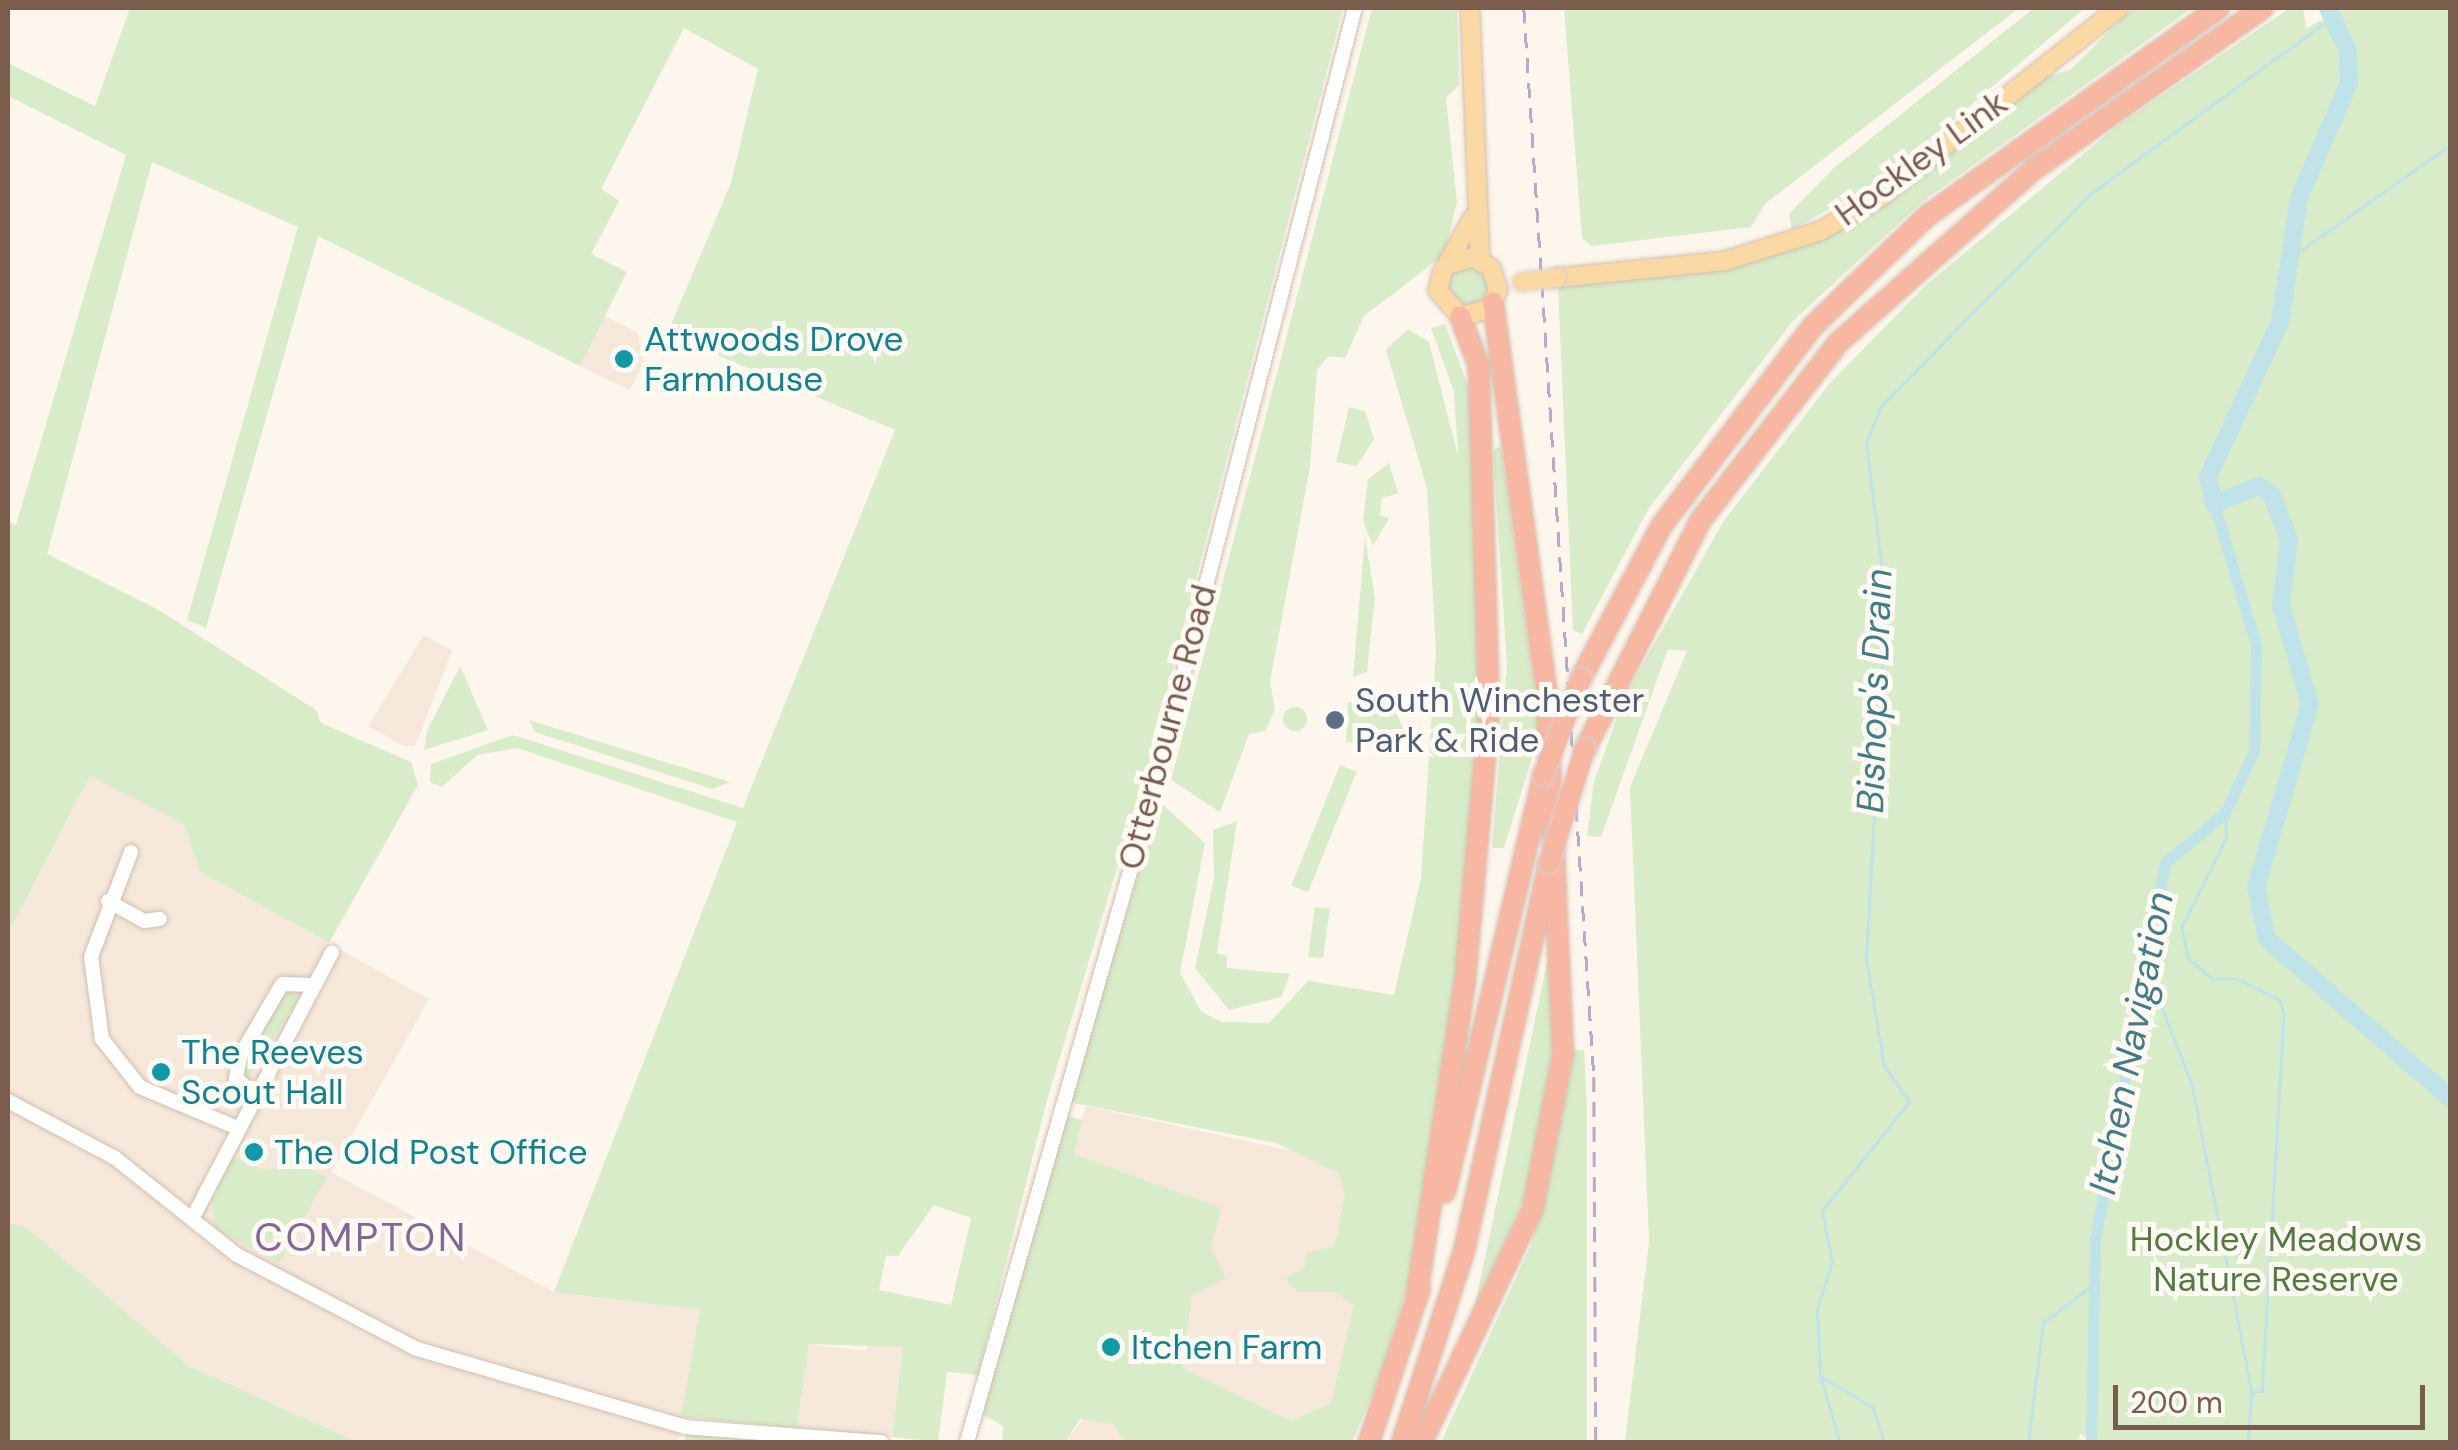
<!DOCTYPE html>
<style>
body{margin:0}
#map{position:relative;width:2458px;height:1450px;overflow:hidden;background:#fdf6ec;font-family:"DM Sans",sans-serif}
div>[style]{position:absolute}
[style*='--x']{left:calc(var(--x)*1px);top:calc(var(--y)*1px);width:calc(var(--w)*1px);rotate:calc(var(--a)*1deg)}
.residential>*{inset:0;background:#f5e8da}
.green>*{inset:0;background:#d8ecc9;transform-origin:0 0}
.round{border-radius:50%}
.stream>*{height:2.5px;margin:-1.25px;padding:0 1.25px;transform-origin:1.25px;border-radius:1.25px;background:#bfe3e8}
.canal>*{height:11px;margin:-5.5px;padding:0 5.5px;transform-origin:5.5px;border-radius:5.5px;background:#bfe3e8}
.river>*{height:18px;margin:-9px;padding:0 9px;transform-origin:9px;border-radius:9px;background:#bfe3e8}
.roads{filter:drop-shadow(0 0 2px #d1beb0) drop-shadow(0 0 2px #d1beb0)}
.minor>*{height:14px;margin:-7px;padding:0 7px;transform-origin:7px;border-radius:7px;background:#fff}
.major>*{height:18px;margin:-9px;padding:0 9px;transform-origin:9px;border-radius:9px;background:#fbd9a5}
.highway>*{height:20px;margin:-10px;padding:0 10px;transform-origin:10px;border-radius:10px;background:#f7b7a3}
.rail>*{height:2.5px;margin-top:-1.25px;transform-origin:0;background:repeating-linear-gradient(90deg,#b9a8c9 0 15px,transparent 0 25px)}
.bridges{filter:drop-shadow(0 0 2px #dad1cd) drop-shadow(0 0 2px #dad1cd)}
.major-bridge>*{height:18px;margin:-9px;padding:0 9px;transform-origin:9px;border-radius:9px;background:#fbd9a5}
.highway-bridge>*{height:20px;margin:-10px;padding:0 10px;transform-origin:10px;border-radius:10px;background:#f7b7a3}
.dots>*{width:28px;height:28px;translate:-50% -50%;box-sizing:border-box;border:5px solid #fffaf3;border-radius:50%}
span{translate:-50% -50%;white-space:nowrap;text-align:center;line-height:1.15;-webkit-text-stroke:10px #fffaf3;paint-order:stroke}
.street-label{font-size:35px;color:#7a5c4d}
.culture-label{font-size:35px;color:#0d838f}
.left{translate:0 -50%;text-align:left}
.service-label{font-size:35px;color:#4e5e75}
.park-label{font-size:35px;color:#537a41}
.water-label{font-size:38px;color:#437c86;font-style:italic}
.quarter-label{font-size:40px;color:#846695;letter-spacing:2.5px}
.frame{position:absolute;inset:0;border:10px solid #7a5c4d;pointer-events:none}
.scale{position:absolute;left:2113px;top:1385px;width:312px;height:45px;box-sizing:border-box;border:5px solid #7a5c4d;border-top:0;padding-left:12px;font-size:30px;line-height:35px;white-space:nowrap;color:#7a5c4d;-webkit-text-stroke:8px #fffaf3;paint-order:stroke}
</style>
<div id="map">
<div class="residential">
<i style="clip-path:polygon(605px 316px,637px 332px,644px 362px,630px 390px,580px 366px)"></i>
<i style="clip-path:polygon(424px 635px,452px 651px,415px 746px,404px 746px,368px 726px)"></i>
<i style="clip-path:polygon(90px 776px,184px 824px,200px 872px,429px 999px,331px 1172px,554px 1292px,700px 1310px,678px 1442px,357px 1442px,189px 1366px,26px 1228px,8px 1223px,8px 933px)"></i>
<i style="clip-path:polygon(1086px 1106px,1352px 1164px,1357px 1321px,1331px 1403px,1291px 1421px,1182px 1368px,1192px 1295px,1073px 1154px)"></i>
<i style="clip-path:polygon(869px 1340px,903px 1347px,892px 1437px,797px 1428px,809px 1344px,866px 1351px)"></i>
<i style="clip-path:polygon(1089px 1411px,1179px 1442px,1065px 1442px)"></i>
</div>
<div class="green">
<i style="clip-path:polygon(evenodd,130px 8px,1343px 8px,1147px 769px,1047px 1100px,978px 1375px,947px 1372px,938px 1442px,892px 1437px,903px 1347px,809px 1344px,797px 1428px,681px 1417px,700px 1310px,554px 1292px,737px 822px,517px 748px,477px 755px,442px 787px,430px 782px,431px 764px,513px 735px,743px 808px,895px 430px,667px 334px,731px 183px,758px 69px,684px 28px,601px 189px,619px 201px,591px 254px,627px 272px,580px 366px,318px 236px,206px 628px,187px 620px,298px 227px,152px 162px,47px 554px,157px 609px,316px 710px,321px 723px,411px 762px,418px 785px,329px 943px,200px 872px,184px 824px,90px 776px,8px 933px,8px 521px,16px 525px,126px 155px,8px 96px,8px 63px,95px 106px,130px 8px,934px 1205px,971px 1218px,951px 1305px,879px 1290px,886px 1255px,897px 1257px,934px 1205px)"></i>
<i style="clip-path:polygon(1372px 8px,1457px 8px,1459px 85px,1446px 98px,1457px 202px,1445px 254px,1364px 316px,1345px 358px,1329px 356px,1317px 370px,1310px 467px,1270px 681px,1275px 710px,1265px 731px,1249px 734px,1220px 812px,1171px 780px)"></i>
<i style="clip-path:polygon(1564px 8px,2019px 8px,1765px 204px,1751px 227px,1592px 246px,1582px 238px)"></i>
<i style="clip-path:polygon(2034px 8px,2085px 8px,1886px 177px,1792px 230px,1789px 214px,1834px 168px)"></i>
<i style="clip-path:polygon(2133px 8px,2192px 8px,1922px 202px,1793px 321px,1649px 508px,1582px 634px,1573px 630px,1558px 286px,1690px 274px,1807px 244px,2041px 79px,2071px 69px)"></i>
<i style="clip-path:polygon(2290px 8px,2303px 8px,2306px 28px,2346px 8px,2450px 8px,2450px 1442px,2094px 1442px,2080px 1434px,2079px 1442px,1625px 1442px,1649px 1241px,1630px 787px,1687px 651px,1668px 649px,1601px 837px,1587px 836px,1594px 781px,1625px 696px,1723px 522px,1829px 384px,1926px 285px,2117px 126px)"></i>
<i class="round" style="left:1447px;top:266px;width:42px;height:42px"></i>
<i style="clip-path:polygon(1445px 324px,1472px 397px,1481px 742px,1465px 933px,1411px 1274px,1382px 1372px,1352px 1442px,1124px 1442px,1114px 1424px,1080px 1419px,1065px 1442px,1002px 1442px,1003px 1426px,980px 1413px,1059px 1113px,1082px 1120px,1074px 1154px,1221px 1208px,1211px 1248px,1226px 1278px,1192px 1295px,1182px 1368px,1291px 1421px,1331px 1403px,1354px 1305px,1334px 1292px,1298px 1292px,1285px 1279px,1305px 1267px,1306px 1253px,1335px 1246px,1345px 1194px,1338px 1173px,1276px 1143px,1069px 1102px,1160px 802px,1205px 843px,1180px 973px,1201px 1011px,1221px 1022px,1269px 1023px,1308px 981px,1394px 995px,1421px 878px,1436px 652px,1427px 488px,1386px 350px,1408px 329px,1429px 342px,1458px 456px,1454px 392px,1431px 328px)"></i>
<i style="clip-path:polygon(1349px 407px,1365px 411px,1374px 439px,1357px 466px,1336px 462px)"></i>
<i style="clip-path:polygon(1501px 446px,1540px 732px,1504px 848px,1492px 848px,1507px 666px,1493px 450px)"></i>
<i style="clip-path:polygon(1389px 463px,1398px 493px,1382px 498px,1380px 515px,1389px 518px,1373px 546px,1363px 521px,1368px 479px)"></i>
<i style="clip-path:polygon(1365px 538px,1375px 597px,1367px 672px,1353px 677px)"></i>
<i style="clip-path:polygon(460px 666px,488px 730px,424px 750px,427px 731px)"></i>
<i style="clip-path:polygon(1348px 702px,1394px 707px,1406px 736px,1392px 747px,1346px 742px)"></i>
<i class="round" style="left:1283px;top:707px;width:24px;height:24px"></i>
<i style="clip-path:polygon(529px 720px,730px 782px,712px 789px,535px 732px)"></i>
<i style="left:1340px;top:765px;width:18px;height:130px;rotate:22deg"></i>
<i style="clip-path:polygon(1237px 821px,1217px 953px,1227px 956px,1227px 968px,1290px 974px,1281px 997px,1229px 1010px,1195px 968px,1214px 878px,1213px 830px)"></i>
<i style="left:1315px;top:907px;width:15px;height:50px;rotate:8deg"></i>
<i style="clip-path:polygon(1554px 929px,1554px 1039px,1529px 1188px,1473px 1315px)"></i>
<i style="clip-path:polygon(284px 988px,299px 997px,247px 1081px,239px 1070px)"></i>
<i style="clip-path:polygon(1574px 1050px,1584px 1050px,1587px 1109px,1587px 1442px,1441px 1442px,1531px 1245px)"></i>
<i style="clip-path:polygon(233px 1155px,264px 1170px,301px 1164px,327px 1177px,279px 1263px,215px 1229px,211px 1196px)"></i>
<i style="clip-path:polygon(8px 1223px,26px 1227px,189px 1366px,357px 1442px,8px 1442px)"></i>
<i style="clip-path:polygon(687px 1431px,759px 1435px,759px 1442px,685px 1442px)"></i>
</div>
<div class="stream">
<i style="--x:2296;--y:254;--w:189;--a:-35.3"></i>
<i style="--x:2225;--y:813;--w:24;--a:85"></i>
<i style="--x:2227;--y:837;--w:101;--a:116.6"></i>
<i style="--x:2182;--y:927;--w:32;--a:79"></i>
<i style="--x:2188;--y:958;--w:33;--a:40"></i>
<i style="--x:2213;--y:979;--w:25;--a:0"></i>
<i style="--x:2238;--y:979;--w:47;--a:26.6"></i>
<i style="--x:2280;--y:1000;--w:16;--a:75"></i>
<i style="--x:2284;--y:1015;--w:377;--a:93.3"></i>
<i style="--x:2262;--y:1391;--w:10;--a:169"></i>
<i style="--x:2160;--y:1003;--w:87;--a:68.4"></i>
<i style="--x:2192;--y:1084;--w:315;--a:79"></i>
<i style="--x:2252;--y:1393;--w:49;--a:94.7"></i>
<i style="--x:1821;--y:1377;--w:68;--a:73.7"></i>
<i style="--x:1884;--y:1442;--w:36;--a:-108"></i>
<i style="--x:1873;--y:1408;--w:62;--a:-148.9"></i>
<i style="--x:1820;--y:1376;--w:67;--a:-92.6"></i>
<i style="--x:1817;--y:1309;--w:49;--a:-72.3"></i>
<i style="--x:1832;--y:1262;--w:52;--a:-101.1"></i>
<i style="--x:1822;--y:1211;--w:139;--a:-51.4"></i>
<i style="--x:1909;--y:1102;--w:44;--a:-124.8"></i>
<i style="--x:1884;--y:1066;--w:109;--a:-99.5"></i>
<i style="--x:1866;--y:958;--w:357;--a:-86.8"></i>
<i style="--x:1886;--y:602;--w:160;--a:-97.2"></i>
<i style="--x:1866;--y:443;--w:41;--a:-67.2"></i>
<i style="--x:1882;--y:405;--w:296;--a:-45.4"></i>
<i style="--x:2090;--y:194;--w:302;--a:-36.1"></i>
<i style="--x:2028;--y:1442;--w:120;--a:-82.8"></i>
<i style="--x:2043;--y:1323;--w:59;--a:-37.5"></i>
</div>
<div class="canal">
<i style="--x:2091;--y:1442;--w:202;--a:-88.9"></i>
<i style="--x:2095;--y:1240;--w:383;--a:-79.5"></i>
<i style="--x:2165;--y:863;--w:78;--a:-39.8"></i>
<i style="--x:2225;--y:813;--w:68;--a:-64.9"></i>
<i style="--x:2254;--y:751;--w:106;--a:-88.9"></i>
<i style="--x:2256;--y:645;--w:147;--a:-106.6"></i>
</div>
<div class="river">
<i style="--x:2328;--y:8;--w:47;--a:65.1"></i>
<i style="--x:2348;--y:51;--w:32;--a:88"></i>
<i style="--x:2349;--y:83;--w:125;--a:113.5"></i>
<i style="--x:2299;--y:198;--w:125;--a:98.7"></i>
<i style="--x:2280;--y:322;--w:171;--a:114.9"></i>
<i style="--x:2208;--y:477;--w:28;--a:77"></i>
<i style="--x:2214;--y:504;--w:48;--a:-21.8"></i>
<i style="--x:2259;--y:486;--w:16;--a:35"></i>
<i style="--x:2272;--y:495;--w:48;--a:69.3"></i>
<i style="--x:2289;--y:540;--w:66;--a:96.9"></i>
<i style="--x:2281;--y:606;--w:102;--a:73.5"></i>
<i style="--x:2310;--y:704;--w:191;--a:106.4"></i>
<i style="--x:2256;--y:887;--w:53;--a:78.1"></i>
<i style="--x:2267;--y:939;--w:242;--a:41"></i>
</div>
<div class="roads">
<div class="minor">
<i style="--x:131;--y:852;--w:112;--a:110.9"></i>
<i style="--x:91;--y:957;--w:83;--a:82.4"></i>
<i style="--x:102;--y:1039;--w:61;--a:51.6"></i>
<i style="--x:140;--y:1087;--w:103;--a:22.8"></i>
<i style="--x:108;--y:901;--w:41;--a:29.1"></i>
<i style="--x:144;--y:921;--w:16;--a:-7"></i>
<i style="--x:254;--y:1093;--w:23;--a:-142"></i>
<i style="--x:236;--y:1079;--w:23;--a:-80"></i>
<i style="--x:240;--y:1056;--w:83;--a:-59.7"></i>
<i style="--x:282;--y:984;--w:31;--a:2"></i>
<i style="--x:8;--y:1101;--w:121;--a:28"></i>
<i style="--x:115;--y:1158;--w:156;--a:38.5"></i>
<i style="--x:237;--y:1255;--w:203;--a:27.6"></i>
<i style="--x:417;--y:1349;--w:279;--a:16.2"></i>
<i style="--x:685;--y:1427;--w:197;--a:4.4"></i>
<i style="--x:192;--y:1219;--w:301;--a:-62.3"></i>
<i style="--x:967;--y:1442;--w:684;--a:-74.05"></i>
<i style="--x:1155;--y:784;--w:801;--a:-75.55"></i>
</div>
<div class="major">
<i style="--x:1470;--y:8;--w:252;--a:87.7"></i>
<i style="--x:1448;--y:265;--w:25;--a:-18"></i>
<i style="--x:1472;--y:257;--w:22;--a:30"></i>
<i style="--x:1491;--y:268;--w:23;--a:72"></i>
<i style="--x:1498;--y:290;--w:21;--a:115"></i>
<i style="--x:1489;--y:309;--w:30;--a:166"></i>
<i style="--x:1460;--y:316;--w:33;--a:-131"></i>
<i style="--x:1438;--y:291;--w:18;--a:-77"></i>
<i style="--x:1442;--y:273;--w:62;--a:-60.9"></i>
<i style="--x:1557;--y:278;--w:169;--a:-5.8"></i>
<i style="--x:1725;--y:261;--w:100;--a:-17.5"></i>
<i style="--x:1820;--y:231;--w:68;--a:-29.2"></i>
<i style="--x:1879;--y:198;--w:306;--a:-38.4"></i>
</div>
<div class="highway">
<i style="--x:1581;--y:678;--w:173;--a:-62.1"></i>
<i style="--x:1662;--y:525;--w:250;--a:-52.8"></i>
<i style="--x:1813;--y:326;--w:158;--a:-44"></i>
<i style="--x:1927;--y:216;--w:359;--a:-35.5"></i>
<i style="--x:1585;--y:749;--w:255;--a:-63.2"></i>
<i style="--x:1700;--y:521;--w:227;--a:-52.2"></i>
<i style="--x:1839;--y:342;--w:259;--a:-41.6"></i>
<i style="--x:2033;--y:170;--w:281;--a:-35.2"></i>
<i style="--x:1445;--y:1192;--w:427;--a:-76.7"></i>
<i style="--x:1416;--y:1301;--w:324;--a:-81.3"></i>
<i style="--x:1465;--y:981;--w:270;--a:-84.9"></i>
<i style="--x:1489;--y:712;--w:346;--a:-91.7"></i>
<i style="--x:1479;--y:366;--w:53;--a:-110.8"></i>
<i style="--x:1369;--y:1442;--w:162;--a:-71.7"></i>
<i style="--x:1402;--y:1442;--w:201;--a:-72"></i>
<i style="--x:1464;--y:1251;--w:397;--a:-77.6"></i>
<i style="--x:1422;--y:1442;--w:259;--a:-64.6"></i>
<i style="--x:1533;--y:1208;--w:158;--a:-79"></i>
<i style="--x:1563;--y:1053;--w:357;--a:-92.6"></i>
<i style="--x:1547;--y:696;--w:397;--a:-97.8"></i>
</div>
</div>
<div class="rail">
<i style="--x:1524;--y:8;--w:1071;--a:86.25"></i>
<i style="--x:1594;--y:1077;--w:365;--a:89.7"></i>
</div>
<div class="bridges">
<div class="major-bridge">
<i style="--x:1522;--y:282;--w:35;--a:-7"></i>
</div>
<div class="highway-bridge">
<i style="--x:1543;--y:776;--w:105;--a:-68.8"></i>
<i style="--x:1549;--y:863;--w:120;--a:-72.5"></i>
</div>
</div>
<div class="dots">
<i style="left:624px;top:359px;background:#0f9aa8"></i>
<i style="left:1335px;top:720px;background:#5c6f8a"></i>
<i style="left:161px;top:1072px;background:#0f9aa8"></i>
<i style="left:254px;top:1152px;background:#0f9aa8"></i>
<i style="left:1111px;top:1347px;background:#0f9aa8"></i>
</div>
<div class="street-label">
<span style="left:1921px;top:158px;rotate:-36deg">Hockley Link</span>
<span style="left:1167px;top:727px;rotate:-75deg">Otterbourne Road</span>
</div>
<div class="culture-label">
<span class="left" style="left:644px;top:359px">Attwoods Drove<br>Farmhouse</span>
<span class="left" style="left:181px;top:1072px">The Reeves<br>Scout Hall</span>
<span class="left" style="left:274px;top:1152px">The Old Post Office</span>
<span class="left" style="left:1131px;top:1347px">Itchen Farm</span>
</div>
<div class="service-label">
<span class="left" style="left:1355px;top:720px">South Winchester<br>Park &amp; Ride</span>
</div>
<div class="park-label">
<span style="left:2276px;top:1259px">Hockley Meadows<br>Nature Reserve</span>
</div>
<div class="water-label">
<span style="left:1875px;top:691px;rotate:-88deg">Bishop's Drain</span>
<span style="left:2132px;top:1043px;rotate:-79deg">Itchen Navigation</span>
</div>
<div class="quarter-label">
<span style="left:361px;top:1237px">COMPTON</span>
</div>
<div class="frame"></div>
<div class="scale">200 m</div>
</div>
